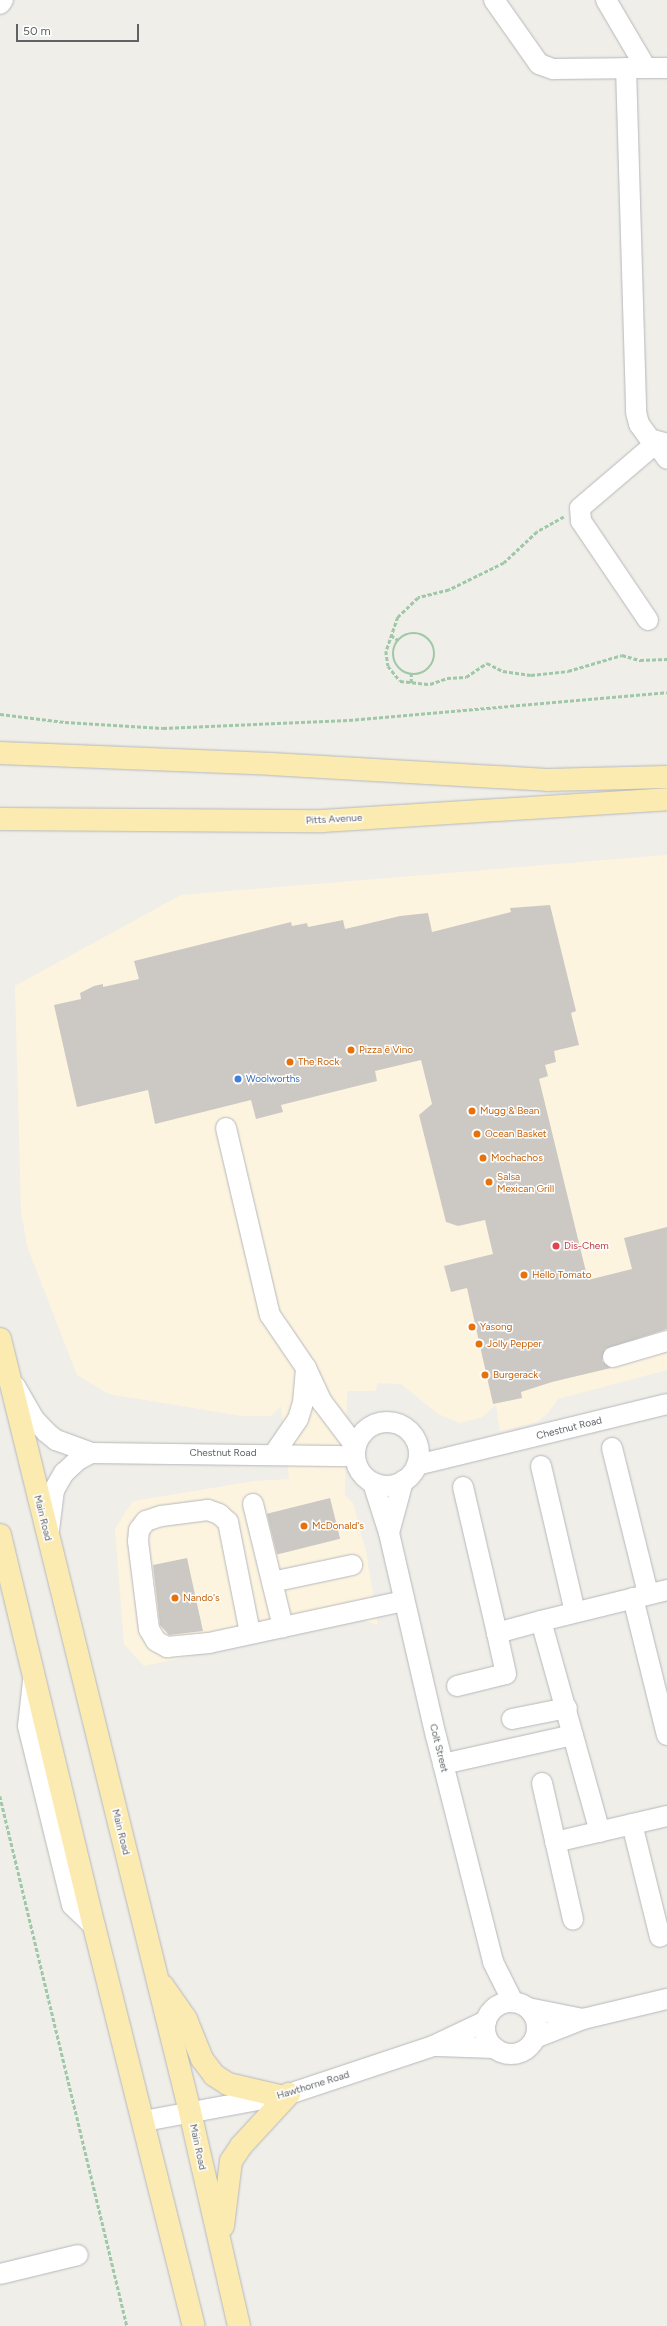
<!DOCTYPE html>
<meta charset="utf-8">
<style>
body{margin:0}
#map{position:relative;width:667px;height:2326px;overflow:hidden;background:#f0eee8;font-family:Figtree,sans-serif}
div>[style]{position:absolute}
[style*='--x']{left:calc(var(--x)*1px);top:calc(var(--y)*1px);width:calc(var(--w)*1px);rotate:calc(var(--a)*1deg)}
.commercial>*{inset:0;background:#fdf4e0}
.building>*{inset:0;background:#ccc9c4;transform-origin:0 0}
.path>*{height:2.5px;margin-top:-1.25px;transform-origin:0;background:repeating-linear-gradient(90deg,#9fc8a8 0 4px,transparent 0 6px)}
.path>.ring{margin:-1.25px;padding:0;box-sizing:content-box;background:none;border:2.5px solid #9fc8a8;border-radius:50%}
.roads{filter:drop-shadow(0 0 1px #b5b8bb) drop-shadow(0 0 1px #b5b8bb)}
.minor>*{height:20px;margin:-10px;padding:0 10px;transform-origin:10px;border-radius:10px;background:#fff}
.minor>.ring{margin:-10px;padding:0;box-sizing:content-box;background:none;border:20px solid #fff;border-radius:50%}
.major>*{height:22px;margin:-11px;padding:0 11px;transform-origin:11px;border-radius:11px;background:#fcebb1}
.dots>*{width:11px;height:11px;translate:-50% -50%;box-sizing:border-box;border:2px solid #fff;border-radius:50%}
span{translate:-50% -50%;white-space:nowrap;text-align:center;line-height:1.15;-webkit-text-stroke:3px #fff;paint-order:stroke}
.street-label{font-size:10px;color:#5f6367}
.food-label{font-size:10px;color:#c56008}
.left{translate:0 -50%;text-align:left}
.shop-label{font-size:10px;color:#366cbe}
.health-label{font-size:10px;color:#be3a42}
.scale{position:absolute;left:16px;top:24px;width:123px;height:18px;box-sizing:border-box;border:2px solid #5f6367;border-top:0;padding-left:5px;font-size:12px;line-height:14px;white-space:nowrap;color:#5f6367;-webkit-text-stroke:3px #fff;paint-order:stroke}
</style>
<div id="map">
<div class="commercial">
<i style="clip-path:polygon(667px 855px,667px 1370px,558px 1399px,549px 1412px,537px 1422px,500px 1431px,496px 1405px,482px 1417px,460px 1423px,438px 1414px,401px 1384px,378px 1383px,375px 1391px,347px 1391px,345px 1495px,353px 1503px,366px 1552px,378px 1625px,362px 1620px,144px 1666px,124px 1644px,115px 1529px,133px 1501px,255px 1481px,289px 1479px,281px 1406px,271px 1416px,242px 1416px,109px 1394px,77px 1375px,27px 1246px,21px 1211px,15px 986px,181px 895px)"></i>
</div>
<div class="building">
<i style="clip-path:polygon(550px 905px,576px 1011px,571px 1013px,579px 1045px,554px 1051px,556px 1062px,545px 1065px,548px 1076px,539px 1079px,588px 1280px,632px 1269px,624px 1238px,667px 1227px,667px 1329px,605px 1349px,602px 1361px,611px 1368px,552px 1382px,521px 1392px,522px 1398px,493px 1404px,467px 1288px,451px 1292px,444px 1266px,493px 1254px,485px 1220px,458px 1226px,446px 1222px,419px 1115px,432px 1104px,421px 1060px,375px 1071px,377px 1081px,281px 1105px,283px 1112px,256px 1119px,251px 1100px,155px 1124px,148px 1090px,77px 1107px,54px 1005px,81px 999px,80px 993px,94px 986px,103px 984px,103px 987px,139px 979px,134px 961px,291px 922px,292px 926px,307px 923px,308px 927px,343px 920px,345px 929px,400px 916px,428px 913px,432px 932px,511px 912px,510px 908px)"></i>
<i style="left:330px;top:1498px;width:42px;height:65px;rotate:76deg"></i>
<i style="clip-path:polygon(187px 1558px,203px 1631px,169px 1635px,160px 1625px,153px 1565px)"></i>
</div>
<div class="path">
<i style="--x:564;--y:517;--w:31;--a:151"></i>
<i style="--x:537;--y:532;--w:45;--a:136.8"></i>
<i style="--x:504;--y:563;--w:61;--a:153.9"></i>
<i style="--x:449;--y:590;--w:32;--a:166"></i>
<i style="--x:418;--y:598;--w:28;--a:136"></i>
<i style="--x:398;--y:617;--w:36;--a:109"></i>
<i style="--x:386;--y:651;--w:15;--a:82"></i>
<i style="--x:388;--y:666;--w:19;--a:51"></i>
<i style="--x:400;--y:681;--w:30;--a:6"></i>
<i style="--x:430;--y:684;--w:18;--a:-19"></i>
<i style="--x:447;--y:678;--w:19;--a:-3"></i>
<i style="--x:466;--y:677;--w:25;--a:-34"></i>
<i style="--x:487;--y:663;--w:18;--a:27"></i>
<i style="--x:503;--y:671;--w:28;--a:8"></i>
<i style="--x:531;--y:675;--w:37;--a:-6"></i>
<i style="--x:568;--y:671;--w:56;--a:-16.5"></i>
<i style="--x:622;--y:655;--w:19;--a:16"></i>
<i style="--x:640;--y:660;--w:27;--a:-2"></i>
<i class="ring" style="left:393px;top:633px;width:39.5px;height:39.5px"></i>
<i style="--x:391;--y:635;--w:9;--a:36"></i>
<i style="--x:411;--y:683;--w:9;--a:-90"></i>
<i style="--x:0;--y:714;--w:65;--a:7"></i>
<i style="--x:65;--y:722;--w:98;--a:3.5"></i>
<i style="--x:163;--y:728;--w:186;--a:-2.5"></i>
<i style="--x:349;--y:720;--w:319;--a:-5"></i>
<i style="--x:0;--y:1796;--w:545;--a:76.52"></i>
</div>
<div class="roads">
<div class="minor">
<i style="--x:494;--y:0;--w:78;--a:54.9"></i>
<i style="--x:539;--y:64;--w:15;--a:20"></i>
<i style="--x:553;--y:69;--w:93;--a:-0.6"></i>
<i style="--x:606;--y:0;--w:79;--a:59.5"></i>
<i style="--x:646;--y:68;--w:21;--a:0"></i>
<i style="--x:0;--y:4;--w:5;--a:-53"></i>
<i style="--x:626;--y:68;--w:344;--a:88.3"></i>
<i style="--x:636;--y:412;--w:12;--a:76"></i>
<i style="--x:639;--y:424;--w:19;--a:54"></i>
<i style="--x:650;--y:439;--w:18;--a:16"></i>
<i style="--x:648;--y:620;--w:120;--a:-124.1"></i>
<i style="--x:581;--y:521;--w:13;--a:-94"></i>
<i style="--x:580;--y:508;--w:100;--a:-40.5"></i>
<i style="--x:656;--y:443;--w:19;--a:55"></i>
<i style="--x:226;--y:1128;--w:192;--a:76.8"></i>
<i style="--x:270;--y:1315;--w:64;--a:55.8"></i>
<i style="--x:306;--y:1368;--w:38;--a:65"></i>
<i style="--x:322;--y:1402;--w:56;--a:52.9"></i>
<i style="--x:613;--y:1357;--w:56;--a:-16.5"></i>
<i style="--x:15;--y:1386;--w:38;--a:60"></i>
<i style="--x:34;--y:1419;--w:18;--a:47"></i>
<i style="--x:46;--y:1432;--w:13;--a:39"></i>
<i style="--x:56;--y:1440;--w:37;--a:20"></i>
<i style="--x:91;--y:1453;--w:264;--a:0.7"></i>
<i class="ring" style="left:355px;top:1422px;width:44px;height:44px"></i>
<i style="--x:612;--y:1448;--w:150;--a:76.1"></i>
<i style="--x:274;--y:1454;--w:42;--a:-55.6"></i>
<i style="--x:298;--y:1419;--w:17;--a:-73"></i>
<i style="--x:303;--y:1403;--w:35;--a:-85"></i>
<i style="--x:417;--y:1465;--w:257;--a:-13.7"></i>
<i style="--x:541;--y:1466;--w:150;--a:76.9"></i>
<i style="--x:373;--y:1483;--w:52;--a:72.3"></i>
<i style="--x:389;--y:1533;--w:208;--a:77"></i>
<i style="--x:436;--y:1736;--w:233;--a:75.8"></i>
<i style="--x:493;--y:1962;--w:45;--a:63.4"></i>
<i style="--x:463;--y:1487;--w:150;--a:76.9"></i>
<i style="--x:497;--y:1633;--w:46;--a:-15.3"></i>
<i style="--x:541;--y:1621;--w:219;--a:74.4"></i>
<i style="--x:253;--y:1504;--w:127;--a:76.3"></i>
<i style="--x:49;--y:1530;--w:40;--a:-82.9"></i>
<i style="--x:54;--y:1490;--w:20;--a:-60"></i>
<i style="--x:64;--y:1473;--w:19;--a:-43"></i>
<i style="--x:78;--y:1460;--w:15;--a:-28"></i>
<i style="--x:389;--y:1533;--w:54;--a:-74.9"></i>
<i style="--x:272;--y:1582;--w:82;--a:-12"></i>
<i style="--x:633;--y:1598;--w:141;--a:76.1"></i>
<i style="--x:541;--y:1621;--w:130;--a:-13.8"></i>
<i style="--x:250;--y:1633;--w:113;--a:-101.2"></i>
<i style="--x:228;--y:1522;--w:12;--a:-138"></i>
<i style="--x:219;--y:1514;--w:12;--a:-160"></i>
<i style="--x:208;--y:1510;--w:47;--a:172.7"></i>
<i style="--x:161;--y:1516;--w:16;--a:162"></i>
<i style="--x:146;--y:1521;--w:11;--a:128"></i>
<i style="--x:139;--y:1530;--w:11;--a:95"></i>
<i style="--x:138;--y:1541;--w:89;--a:82.9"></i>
<i style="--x:149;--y:1629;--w:14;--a:60"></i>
<i style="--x:156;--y:1641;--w:13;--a:29"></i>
<i style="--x:167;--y:1647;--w:42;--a:-5.4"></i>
<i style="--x:209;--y:1643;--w:198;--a:-12.2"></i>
<i style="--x:33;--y:1681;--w:45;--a:96.3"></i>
<i style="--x:28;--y:1726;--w:184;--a:76.2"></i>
<i style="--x:72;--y:1905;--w:30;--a:44"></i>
<i style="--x:457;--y:1686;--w:50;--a:-13.8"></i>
<i style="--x:506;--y:1674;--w:42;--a:-102.4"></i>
<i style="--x:512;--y:1719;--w:56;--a:-11.3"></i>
<i style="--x:443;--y:1764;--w:133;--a:-12.6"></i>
<i style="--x:542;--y:1783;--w:140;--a:77.2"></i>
<i style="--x:632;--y:1824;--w:116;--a:76.1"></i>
<i style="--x:555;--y:1842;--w:115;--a:-13.1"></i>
<i class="ring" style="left:485px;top:2002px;width:32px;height:32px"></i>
<i style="--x:528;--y:2008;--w:56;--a:11.3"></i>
<i style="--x:535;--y:2038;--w:52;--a:-21.6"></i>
<i style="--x:583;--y:2019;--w:86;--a:-13.4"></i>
<i style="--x:437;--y:2046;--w:58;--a:2"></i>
<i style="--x:144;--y:2121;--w:147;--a:-10.5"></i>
<i style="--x:289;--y:2094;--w:152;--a:-18.4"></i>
<i style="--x:433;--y:2046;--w:59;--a:-25.3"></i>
<i style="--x:0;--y:2274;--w:80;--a:-13.7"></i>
</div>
<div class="major">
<i style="--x:0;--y:753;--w:271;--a:2.3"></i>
<i style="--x:271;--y:764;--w:276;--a:3.3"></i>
<i style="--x:547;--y:780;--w:120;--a:-1.4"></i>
<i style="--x:0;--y:819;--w:322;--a:0.4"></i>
<i style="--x:322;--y:821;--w:346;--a:-3.6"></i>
<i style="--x:0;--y:1339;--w:796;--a:76.19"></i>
<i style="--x:190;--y:2112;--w:220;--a:77.1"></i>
<i style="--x:0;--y:1535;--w:402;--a:76.5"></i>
<i style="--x:94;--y:1926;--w:412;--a:76"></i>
<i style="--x:163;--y:1986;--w:40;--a:55.1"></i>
<i style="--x:186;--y:2019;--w:43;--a:68.2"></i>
<i style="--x:202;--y:2059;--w:20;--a:53"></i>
<i style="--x:214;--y:2075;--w:17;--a:33"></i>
<i style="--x:228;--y:2084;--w:53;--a:13"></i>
<i style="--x:223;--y:2226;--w:65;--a:-83"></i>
<i style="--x:231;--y:2161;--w:18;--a:-56"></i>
<i style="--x:241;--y:2146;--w:71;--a:-47.3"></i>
</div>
</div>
<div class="dots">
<i style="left:351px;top:1050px;background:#e8710a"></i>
<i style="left:290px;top:1062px;background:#e8710a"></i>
<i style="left:238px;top:1079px;background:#3f7fe0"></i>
<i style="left:472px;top:1111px;background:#e8710a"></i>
<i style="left:477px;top:1134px;background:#e8710a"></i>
<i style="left:483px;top:1158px;background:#e8710a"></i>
<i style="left:489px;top:1182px;background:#e8710a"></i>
<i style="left:556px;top:1246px;background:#e0444e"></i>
<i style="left:524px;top:1275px;background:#e8710a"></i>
<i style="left:472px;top:1327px;background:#e8710a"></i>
<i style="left:479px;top:1344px;background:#e8710a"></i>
<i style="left:485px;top:1375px;background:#e8710a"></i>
<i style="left:304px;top:1526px;background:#e8710a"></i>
<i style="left:175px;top:1598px;background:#e8710a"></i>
</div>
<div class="street-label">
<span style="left:334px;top:819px;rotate:-3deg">Pitts Avenue</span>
<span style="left:569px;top:1428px;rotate:-14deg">Chestnut Road</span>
<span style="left:223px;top:1453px">Chestnut Road</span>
<span style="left:43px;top:1518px;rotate:76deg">Main Road</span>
<span style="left:439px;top:1748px;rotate:76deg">Colt Street</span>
<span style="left:121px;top:1832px;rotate:76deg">Main Road</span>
<span style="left:313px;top:2085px;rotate:-17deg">Hawthorne Road</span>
<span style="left:198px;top:2147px;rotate:78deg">Main Road</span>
</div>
<div class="food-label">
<span class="left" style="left:359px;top:1050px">Pizza ē Vino</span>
<span class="left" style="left:298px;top:1062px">The Rock</span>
<span class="left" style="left:480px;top:1111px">Mugg &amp; Bean</span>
<span class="left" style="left:485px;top:1134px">Ocean Basket</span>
<span class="left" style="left:491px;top:1158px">Mochachos</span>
<span class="left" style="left:497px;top:1182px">Salsa<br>Mexican Grill</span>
<span class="left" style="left:532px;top:1275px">Hello Tomato</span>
<span class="left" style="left:480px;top:1327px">Yasong</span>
<span class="left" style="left:487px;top:1344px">Jolly Pepper</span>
<span class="left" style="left:493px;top:1375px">Burgerack</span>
<span class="left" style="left:312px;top:1526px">McDonald's</span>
<span class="left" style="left:183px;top:1598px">Nando's</span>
</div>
<div class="shop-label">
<span class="left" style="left:246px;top:1079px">Woolworths</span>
</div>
<div class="health-label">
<span class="left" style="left:564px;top:1246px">Dis-Chem</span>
</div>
<div class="scale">50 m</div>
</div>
